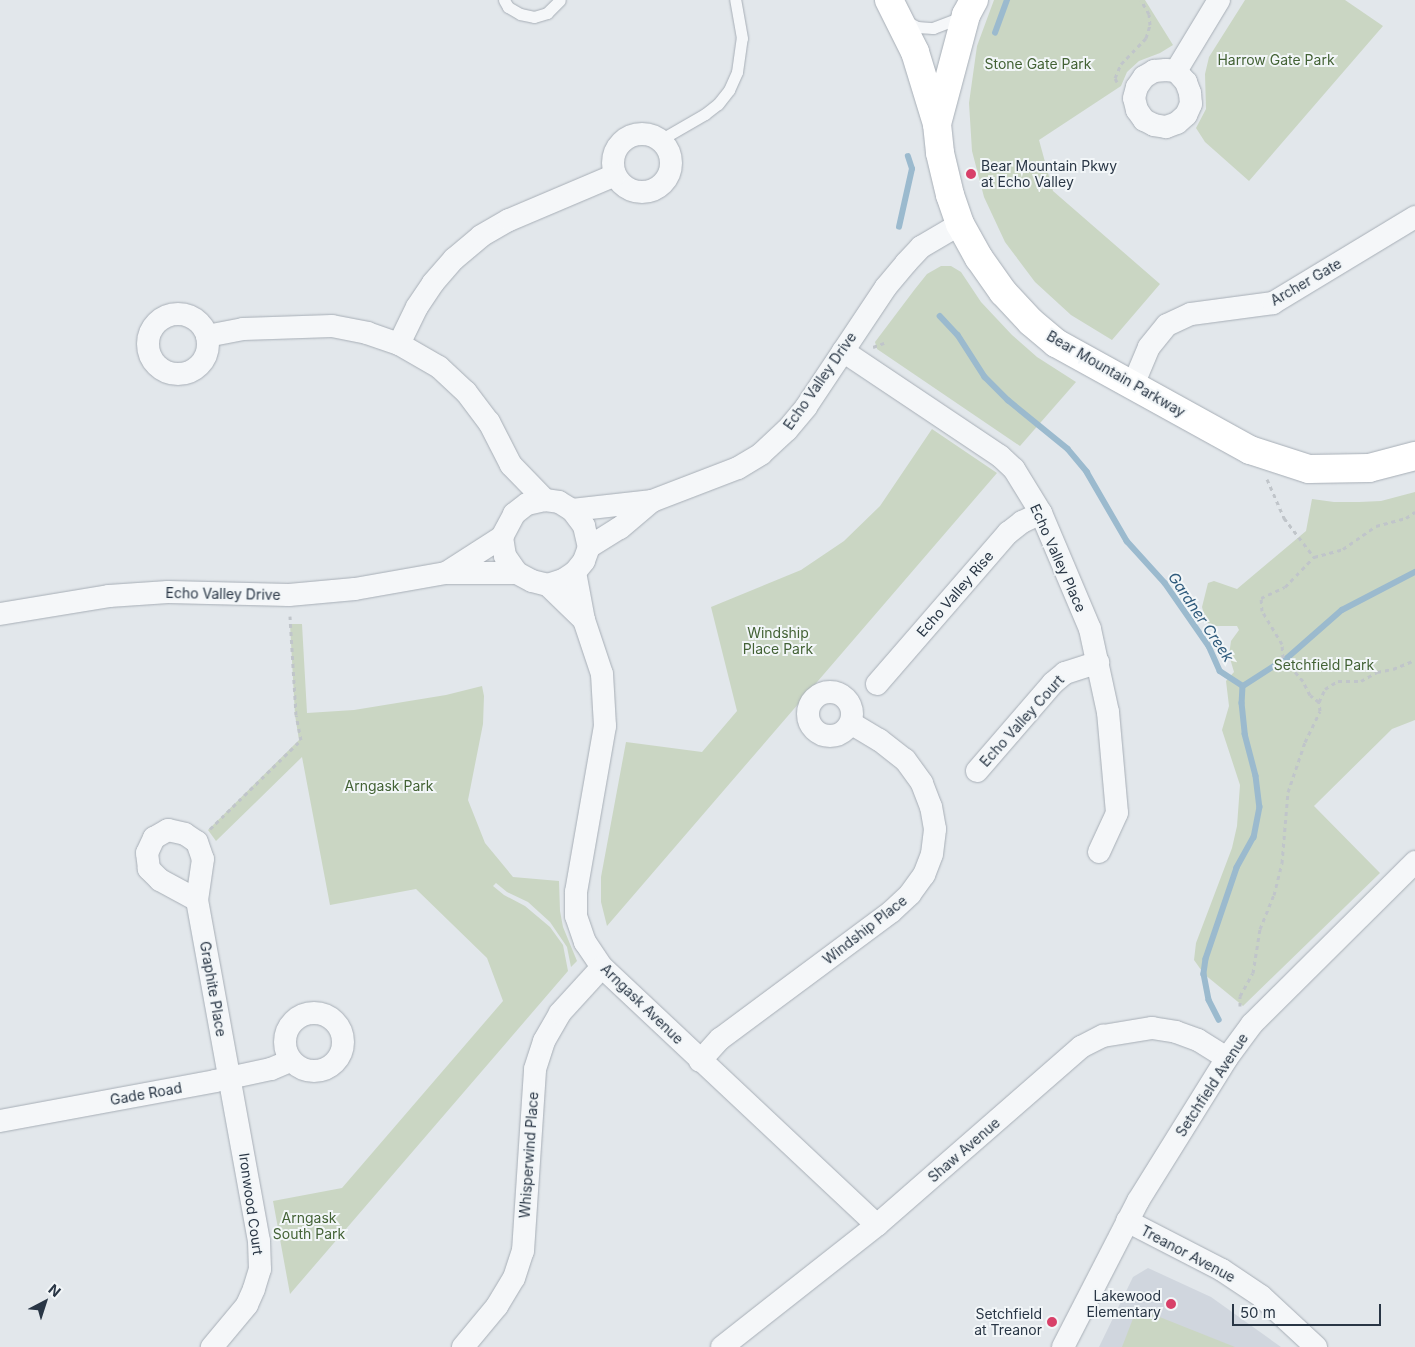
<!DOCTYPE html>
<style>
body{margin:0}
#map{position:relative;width:1415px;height:1347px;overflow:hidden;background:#e2e7eb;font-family:Inter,sans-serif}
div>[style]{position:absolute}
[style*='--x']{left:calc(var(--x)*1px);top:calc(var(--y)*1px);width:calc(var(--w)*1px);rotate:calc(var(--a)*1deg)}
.built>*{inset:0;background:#d0d6de}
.green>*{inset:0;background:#cad6c3}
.stream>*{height:5.5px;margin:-2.75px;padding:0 2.75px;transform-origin:2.75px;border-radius:2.75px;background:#9bbace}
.path>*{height:3px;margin-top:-1.5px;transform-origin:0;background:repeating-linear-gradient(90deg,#c0c5ca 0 4px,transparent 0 8px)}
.roads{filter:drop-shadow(0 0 1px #a7aeb6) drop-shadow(0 0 1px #a7aeb6)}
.lane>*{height:11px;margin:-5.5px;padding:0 5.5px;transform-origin:5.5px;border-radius:5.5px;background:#f5f7f9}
.street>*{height:22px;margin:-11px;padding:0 11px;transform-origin:11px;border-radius:11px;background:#f5f7f9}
.street>.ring{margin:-11px;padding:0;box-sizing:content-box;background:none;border:22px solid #f5f7f9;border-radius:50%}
.secondary>*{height:28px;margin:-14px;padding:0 14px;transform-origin:14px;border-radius:14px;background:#fff}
.dots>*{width:14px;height:14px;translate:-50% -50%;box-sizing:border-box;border:2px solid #f2f6f8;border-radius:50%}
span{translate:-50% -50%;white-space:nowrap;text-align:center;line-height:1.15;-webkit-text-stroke:4px #f2f6f8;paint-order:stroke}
.park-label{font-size:14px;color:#436235}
.poi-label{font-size:14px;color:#293645}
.left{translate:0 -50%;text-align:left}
.right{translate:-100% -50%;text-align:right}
.street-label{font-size:14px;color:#293645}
.water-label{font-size:15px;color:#305b7c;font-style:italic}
.north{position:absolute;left:20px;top:1277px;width:50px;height:50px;-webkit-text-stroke:4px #f2f6f8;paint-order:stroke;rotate:40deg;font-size:14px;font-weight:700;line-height:20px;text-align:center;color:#293645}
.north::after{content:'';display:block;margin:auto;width:18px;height:22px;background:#293645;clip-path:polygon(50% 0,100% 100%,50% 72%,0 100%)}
.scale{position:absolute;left:1232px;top:1304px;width:149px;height:22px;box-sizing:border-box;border:2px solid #293645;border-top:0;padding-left:6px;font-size:15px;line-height:18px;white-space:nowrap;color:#293645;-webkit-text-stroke:4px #f2f6f8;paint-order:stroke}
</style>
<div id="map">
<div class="built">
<i style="clip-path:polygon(1148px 1268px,1211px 1297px,1281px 1347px,1099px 1347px,1133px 1277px)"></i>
</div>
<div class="green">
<i style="clip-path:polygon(994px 0,1145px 0,1173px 45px,1160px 53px,1139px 61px,1127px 72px,1121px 86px,1039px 140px,1053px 191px,1160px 284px,1112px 340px,1071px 315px,1035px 282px,1005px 242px,984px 197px,972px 151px,969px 103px,977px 46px)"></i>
<i style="clip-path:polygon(1245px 0,1345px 0,1383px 26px,1249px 181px,1205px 142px,1196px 128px,1206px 109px,1205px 74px,1209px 57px)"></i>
<i style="clip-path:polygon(941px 266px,951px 266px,961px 272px,981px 302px,1012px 335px,1037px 357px,1076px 382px,1020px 446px,877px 349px,875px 342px,915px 289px,927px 274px)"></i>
<i style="clip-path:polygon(932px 429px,997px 473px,607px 926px,601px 902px,601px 877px,626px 742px,702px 752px,737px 711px,711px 607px,801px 570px,844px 541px,880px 506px)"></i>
<i style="clip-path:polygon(1415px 492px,1415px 720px,1392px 729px,1314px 806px,1380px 873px,1243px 1006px,1204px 974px,1194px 960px,1196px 943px,1232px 848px,1237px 826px,1240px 785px,1222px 730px,1229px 706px,1226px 681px,1234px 672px,1229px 655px,1231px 641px,1239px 630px,1237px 626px,1215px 626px,1206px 622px,1202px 607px,1208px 583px,1214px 581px,1237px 589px,1306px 531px,1312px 499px,1334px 502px,1359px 502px,1381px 501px)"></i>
<i style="clip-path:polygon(290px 624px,302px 624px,307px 713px,354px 710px,446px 695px,482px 686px,484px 696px,483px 724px,468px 800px,485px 843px,513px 877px,559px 881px,560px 911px,563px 927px,577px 961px,571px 967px,567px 947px,550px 922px,528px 902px,507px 892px,496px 883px,493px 886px,504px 895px,525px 906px,550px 927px,563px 945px,568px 971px,290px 1294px,273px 1201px,342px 1188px,503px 1001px,487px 958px,416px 889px,330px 905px,302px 757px,216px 841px,208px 830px,299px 740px,295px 715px)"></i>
<i style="clip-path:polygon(1137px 1308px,1235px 1347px,1122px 1347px)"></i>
</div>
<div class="stream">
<i style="--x:995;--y:33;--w:35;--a:-70"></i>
<i style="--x:899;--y:227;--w:59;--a:-77.4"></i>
<i style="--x:912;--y:169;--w:13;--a:-108"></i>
<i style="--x:940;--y:316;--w:26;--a:47"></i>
<i style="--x:958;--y:335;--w:50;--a:57.3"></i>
<i style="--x:985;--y:377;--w:33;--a:45"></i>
<i style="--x:1008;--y:400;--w:77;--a:39.2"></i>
<i style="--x:1068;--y:449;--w:30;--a:50"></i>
<i style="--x:1087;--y:472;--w:80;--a:59.9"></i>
<i style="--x:1127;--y:541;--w:57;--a:47.9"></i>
<i style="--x:1165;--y:583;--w:77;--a:55.1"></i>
<i style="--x:1209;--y:646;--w:27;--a:66"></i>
<i style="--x:1220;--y:671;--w:27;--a:33"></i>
<i style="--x:1243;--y:686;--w:17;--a:93"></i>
<i style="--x:1242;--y:703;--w:31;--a:84"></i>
<i style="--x:1245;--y:734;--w:43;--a:75.3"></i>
<i style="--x:1256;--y:776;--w:31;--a:83"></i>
<i style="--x:1260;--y:807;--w:31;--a:101"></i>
<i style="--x:1254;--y:837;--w:35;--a:119"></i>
<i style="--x:1237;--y:868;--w:96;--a:108.8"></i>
<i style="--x:1206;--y:959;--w:15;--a:98"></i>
<i style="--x:1204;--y:974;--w:26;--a:79"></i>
<i style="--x:1209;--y:1000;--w:22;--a:63"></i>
<i style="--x:1286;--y:659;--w:74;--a:-41.2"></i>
<i style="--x:1342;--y:610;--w:82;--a:-27.5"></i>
<i style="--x:1243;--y:686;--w:46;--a:-32.7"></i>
</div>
<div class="path">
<i style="--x:1117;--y:82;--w:4;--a:-117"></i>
<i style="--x:1115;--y:78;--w:15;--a:-67"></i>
<i style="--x:1121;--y:64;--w:36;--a:-46"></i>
<i style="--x:1146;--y:38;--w:14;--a:-73"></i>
<i style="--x:1150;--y:25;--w:11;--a:-95"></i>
<i style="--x:1149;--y:14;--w:16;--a:-120"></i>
<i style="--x:873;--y:347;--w:12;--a:-20"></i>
<i style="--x:1267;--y:479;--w:43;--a:66.4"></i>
<i style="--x:1284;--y:518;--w:49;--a:52.4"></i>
<i style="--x:1319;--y:702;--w:11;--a:-142"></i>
<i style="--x:1310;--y:695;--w:16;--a:-117"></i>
<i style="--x:1303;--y:681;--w:30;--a:-131"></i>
<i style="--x:1283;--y:658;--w:14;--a:-94"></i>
<i style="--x:1282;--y:644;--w:39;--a:-121"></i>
<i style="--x:1262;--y:611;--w:13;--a:-94"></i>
<i style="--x:1261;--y:598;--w:26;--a:-25"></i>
<i style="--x:1285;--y:587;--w:42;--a:-46"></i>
<i style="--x:1314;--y:557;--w:30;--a:-15"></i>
<i style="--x:1343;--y:549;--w:40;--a:-34.9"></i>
<i style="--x:1376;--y:526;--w:31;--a:-15"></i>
<i style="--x:1406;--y:518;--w:11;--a:-34"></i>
<i style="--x:210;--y:829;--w:127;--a:-44.4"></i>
<i style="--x:301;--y:740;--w:25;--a:-101"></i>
<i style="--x:296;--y:715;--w:99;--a:-93.5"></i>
<i style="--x:1240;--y:1006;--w:10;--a:-90"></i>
<i style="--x:1240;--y:996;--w:26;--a:-61"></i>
<i style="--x:1253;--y:973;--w:45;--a:-81"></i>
<i style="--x:1260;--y:929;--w:37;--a:-68"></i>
<i style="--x:1274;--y:895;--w:33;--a:-76"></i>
<i style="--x:1282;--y:863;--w:71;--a:-85.2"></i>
<i style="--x:1288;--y:792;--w:53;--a:-71.2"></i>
<i style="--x:1305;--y:742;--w:34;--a:-64"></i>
<i style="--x:1320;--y:711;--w:9;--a:-96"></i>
<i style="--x:1319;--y:702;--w:14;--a:-65"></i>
<i style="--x:1325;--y:689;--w:15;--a:-32"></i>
<i style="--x:1338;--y:681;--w:23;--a:0"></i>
<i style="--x:1361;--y:681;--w:18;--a:-29"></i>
<i style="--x:1377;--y:672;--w:16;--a:-11"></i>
<i style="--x:1393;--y:669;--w:24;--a:-22"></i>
</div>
<div class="roads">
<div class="lane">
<i style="--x:504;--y:0;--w:8;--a:60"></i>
<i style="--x:508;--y:7;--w:14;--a:30"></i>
<i style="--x:520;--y:14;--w:14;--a:12"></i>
<i style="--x:534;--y:17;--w:14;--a:-17"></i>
<i style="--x:547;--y:13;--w:18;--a:-45"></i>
<i style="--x:904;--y:20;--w:15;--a:28"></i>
<i style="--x:917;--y:27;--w:16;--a:4"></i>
<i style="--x:933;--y:28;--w:31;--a:-21"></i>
<i style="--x:660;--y:140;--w:52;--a:-30"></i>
<i style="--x:705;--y:114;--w:16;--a:-38"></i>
<i style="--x:718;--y:104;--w:18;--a:-52"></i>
<i style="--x:729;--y:90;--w:20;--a:-66"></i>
<i style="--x:737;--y:72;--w:34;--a:-82"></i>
<i style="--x:742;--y:38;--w:39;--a:-100"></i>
</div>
<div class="street">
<i style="--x:1166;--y:70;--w:10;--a:6"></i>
<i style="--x:1176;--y:71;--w:15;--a:48"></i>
<i style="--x:1186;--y:82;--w:12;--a:70"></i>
<i style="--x:1190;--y:93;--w:11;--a:85"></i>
<i style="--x:1191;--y:104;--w:12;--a:114"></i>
<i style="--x:1186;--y:115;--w:12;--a:138"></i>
<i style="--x:1177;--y:123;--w:12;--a:160"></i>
<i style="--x:1166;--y:127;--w:12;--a:-171"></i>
<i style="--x:1154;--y:125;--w:11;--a:-153"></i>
<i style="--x:1144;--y:120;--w:12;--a:-125"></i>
<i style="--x:1137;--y:110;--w:12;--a:-104"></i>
<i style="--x:1134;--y:98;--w:11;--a:-75"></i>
<i style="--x:1137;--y:87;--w:12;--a:-55"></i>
<i style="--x:1144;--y:77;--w:12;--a:-31"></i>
<i style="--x:1154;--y:71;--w:12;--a:-5"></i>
<i style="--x:1176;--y:71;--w:83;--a:-58.8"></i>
<i class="ring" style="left:613px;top:134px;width:36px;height:36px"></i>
<i class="ring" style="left:148px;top:314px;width:38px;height:38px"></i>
<i style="--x:207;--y:336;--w:37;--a:-11"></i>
<i style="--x:243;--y:329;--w:89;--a:-1.9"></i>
<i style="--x:332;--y:326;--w:36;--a:11"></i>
<i style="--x:367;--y:333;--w:34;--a:19"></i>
<i style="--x:399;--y:344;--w:46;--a:29.9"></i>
<i style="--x:439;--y:367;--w:37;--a:43"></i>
<i style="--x:466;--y:392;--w:38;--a:53"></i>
<i style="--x:489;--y:422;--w:48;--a:62.9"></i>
<i style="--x:511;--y:465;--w:49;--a:45.8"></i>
<i style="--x:399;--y:344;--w:41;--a:-64.1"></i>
<i style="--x:417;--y:307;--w:29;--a:-56"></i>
<i style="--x:433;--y:283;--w:32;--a:-49"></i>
<i style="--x:454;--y:259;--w:35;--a:-40"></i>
<i style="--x:481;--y:236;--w:32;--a:-30"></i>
<i style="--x:509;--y:220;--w:115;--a:-23"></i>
<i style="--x:843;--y:351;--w:189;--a:33.8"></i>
<i style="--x:1000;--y:456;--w:19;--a:43"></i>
<i style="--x:1014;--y:469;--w:52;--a:58.5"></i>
<i style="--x:1041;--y:513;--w:126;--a:67.1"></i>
<i style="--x:1090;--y:629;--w:85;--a:77.8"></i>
<i style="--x:1108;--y:712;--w:101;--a:84.9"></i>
<i style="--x:1117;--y:813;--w:43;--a:114.8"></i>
<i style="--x:1133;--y:385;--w:41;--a:-67.2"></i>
<i style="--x:1149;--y:347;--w:28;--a:-51"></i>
<i style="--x:1167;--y:325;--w:26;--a:-25"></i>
<i style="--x:1191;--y:314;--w:83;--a:-7.6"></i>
<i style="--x:1273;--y:303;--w:166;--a:-31.2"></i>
<i style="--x:545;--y:500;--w:14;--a:8"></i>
<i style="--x:559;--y:502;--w:15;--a:32"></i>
<i style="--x:572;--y:510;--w:20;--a:53"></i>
<i style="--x:584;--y:526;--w:22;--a:77"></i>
<i style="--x:589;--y:547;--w:15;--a:110"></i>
<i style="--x:584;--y:561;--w:14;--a:129"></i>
<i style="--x:575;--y:572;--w:14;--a:146"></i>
<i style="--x:563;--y:580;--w:16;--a:162"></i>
<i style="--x:548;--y:585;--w:16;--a:-166"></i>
<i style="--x:532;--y:581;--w:17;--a:-152"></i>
<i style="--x:517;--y:573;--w:21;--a:-125"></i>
<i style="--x:505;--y:556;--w:19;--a:-99"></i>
<i style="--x:502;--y:537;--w:26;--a:-62"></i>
<i style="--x:514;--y:514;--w:16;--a:-38"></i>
<i style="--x:527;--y:504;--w:18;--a:-13"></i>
<i style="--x:572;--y:510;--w:81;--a:-6.4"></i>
<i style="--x:652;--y:501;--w:92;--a:-21"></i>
<i style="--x:738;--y:468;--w:27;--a:-31"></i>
<i style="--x:761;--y:454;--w:35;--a:-43"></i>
<i style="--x:787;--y:430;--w:30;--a:-50"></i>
<i style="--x:806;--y:407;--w:144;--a:-56.3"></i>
<i style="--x:886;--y:287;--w:31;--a:-50"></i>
<i style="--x:906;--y:263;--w:22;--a:-47"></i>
<i style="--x:921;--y:247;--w:45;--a:-30.5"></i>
<i style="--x:589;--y:547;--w:36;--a:-32"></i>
<i style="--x:620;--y:528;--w:42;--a:-40.2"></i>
<i style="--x:575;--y:572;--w:49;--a:79.4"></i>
<i style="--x:584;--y:620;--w:57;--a:71.6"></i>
<i style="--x:602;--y:674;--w:52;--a:86.7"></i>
<i style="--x:605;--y:726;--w:169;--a:99.9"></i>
<i style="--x:576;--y:892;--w:24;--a:90"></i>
<i style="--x:576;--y:916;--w:28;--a:71"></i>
<i style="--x:585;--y:942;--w:30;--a:56"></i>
<i style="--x:602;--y:967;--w:377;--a:43.2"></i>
<i style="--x:446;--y:573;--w:67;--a:-32.7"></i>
<i style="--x:548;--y:585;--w:50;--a:44.2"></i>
<i style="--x:0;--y:614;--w:110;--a:-9.4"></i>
<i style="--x:109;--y:596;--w:59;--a:-3.9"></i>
<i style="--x:168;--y:592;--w:121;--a:1.4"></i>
<i style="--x:289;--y:595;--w:66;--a:-5.2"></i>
<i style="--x:355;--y:589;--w:92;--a:-10"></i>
<i style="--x:446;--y:573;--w:71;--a:0"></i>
<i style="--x:877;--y:684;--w:200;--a:-49.1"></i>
<i style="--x:1008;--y:533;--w:18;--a:-38"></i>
<i style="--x:1022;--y:522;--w:21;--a:-25"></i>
<i class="ring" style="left:808px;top:692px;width:22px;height:22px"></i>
<i style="--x:977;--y:771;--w:116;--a:-49.2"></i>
<i style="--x:1053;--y:683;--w:16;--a:-40"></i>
<i style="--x:1065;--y:673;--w:35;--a:-18"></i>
<i style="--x:197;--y:900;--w:42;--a:-151.6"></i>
<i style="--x:160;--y:880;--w:16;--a:-135"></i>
<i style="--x:149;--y:869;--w:16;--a:-97"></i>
<i style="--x:147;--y:853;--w:17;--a:-65"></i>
<i style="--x:154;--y:838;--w:16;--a:-30"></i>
<i style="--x:168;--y:830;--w:17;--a:13"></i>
<i style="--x:185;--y:834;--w:14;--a:34"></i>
<i style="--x:197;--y:842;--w:18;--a:71"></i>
<i style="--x:203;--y:859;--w:41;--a:98.3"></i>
<i style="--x:197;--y:900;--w:347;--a:79.7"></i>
<i style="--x:259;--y:1241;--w:28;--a:88"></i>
<i style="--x:260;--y:1269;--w:21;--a:107"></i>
<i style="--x:254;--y:1289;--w:17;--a:114"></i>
<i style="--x:247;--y:1305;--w:55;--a:129.8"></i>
<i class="ring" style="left:285px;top:1013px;width:36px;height:36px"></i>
<i style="--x:700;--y:1061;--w:30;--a:-48"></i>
<i style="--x:720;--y:1039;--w:213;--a:-36.6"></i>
<i style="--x:891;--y:912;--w:26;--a:-43"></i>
<i style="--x:910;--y:894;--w:24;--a:-54"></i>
<i style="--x:924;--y:875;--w:22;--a:-69"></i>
<i style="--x:932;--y:854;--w:25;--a:-83"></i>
<i style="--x:935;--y:829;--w:22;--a:-100"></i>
<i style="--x:931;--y:807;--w:26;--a:-111"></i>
<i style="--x:922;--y:783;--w:29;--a:-126"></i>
<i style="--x:905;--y:760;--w:33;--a:-142"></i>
<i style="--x:879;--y:740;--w:33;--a:-149"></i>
<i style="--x:0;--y:1121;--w:219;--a:-10.5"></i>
<i style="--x:215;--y:1081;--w:57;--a:-12.1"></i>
<i style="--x:271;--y:1069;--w:21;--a:-23"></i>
<i style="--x:1127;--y:1221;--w:107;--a:27.3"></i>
<i style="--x:1222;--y:1270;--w:47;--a:33.7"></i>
<i style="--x:1261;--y:1296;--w:75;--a:42.8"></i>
<i style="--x:463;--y:1347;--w:53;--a:-50.3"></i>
<i style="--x:497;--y:1306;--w:33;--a:-59"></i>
<i style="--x:514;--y:1278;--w:28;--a:-72"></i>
<i style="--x:523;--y:1251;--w:182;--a:-86.2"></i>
<i style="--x:535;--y:1069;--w:29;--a:-72"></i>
<i style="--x:544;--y:1041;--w:32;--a:-60"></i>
<i style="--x:560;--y:1013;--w:62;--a:-47.6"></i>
<i style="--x:722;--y:1347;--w:197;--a:-38.2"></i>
<i style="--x:877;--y:1225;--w:271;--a:-41.1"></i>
<i style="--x:1081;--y:1047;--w:25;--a:-27"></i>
<i style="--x:1103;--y:1036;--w:50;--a:-9.3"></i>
<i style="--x:1152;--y:1028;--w:24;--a:9"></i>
<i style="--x:1176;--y:1032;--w:23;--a:20"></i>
<i style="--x:1198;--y:1040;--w:34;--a:32"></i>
<i style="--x:1063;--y:1347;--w:164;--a:-62.8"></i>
<i style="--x:1138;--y:1201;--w:168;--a:-58.1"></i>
<i style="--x:1227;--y:1058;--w:42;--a:-53.7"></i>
<i style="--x:1252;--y:1024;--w:230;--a:-44.8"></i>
</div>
<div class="secondary">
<i style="--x:889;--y:0;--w:58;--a:63.4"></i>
<i style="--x:915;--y:52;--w:75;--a:73"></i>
<i style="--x:937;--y:124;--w:29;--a:84"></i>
<i style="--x:940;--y:153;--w:43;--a:76.6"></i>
<i style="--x:950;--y:195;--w:31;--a:71"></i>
<i style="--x:960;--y:224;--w:39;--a:61"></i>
<i style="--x:979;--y:258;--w:42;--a:54.8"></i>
<i style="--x:1003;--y:292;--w:41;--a:47"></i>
<i style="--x:1031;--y:322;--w:33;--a:40"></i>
<i style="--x:1056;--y:343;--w:222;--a:28.9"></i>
<i style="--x:1250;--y:450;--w:62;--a:17.9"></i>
<i style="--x:1309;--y:469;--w:60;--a:-1"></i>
<i style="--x:1369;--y:468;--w:48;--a:-14.6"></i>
<i style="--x:937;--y:124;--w:113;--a:-75.1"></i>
<i style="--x:966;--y:15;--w:17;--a:-62"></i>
</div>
</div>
<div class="dots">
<i style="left:971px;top:174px;background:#d84069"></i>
<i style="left:1171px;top:1304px;background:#d84069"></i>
<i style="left:1052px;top:1322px;background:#d84069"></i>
</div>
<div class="park-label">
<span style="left:1276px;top:60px">Harrow Gate Park</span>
<span style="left:1038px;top:64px">Stone Gate Park</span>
<span style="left:778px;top:641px">Windship<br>Place Park</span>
<span style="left:1324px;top:665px">Setchfield Park</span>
<span style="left:389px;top:786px">Arngask Park</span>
<span style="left:309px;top:1226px">Arngask<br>South Park</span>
</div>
<div class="poi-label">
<span class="left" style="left:981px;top:174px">Bear Mountain Pkwy<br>at Echo Valley</span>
<span class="right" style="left:1161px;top:1304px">Lakewood<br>Elementary</span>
<span class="right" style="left:1042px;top:1322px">Setchfield<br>at Treanor</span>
</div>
<div class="street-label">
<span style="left:1306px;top:282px;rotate:-30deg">Archer Gate</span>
<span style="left:1116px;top:374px;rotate:30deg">Bear Mountain Parkway</span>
<span style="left:820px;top:381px;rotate:-55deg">Echo Valley Drive</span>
<span style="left:1058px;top:558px;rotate:66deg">Echo Valley Place</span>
<span style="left:223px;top:594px;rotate:1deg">Echo Valley Drive</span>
<span style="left:955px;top:594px;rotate:-49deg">Echo Valley Rise</span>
<span style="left:1022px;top:721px;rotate:-48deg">Echo Valley Court</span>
<span style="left:865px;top:930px;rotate:-38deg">Windship Place</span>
<span style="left:213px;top:989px;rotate:80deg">Graphite Place</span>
<span style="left:642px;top:1004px;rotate:44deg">Arngask Avenue</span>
<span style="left:1212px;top:1085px;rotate:-57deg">Setchfield Avenue</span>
<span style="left:146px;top:1094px;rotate:-10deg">Gade Road</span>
<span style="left:964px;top:1150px;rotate:-41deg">Shaw Avenue</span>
<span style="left:529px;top:1155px;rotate:-86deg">Whisperwind Place</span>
<span style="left:251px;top:1204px;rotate:82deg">Ironwood Court</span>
<span style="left:1188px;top:1254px;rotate:28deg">Treanor Avenue</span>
</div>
<div class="water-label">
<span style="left:1201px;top:617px;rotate:56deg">Gardner Creek</span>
</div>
<div class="north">N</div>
<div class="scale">50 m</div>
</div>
